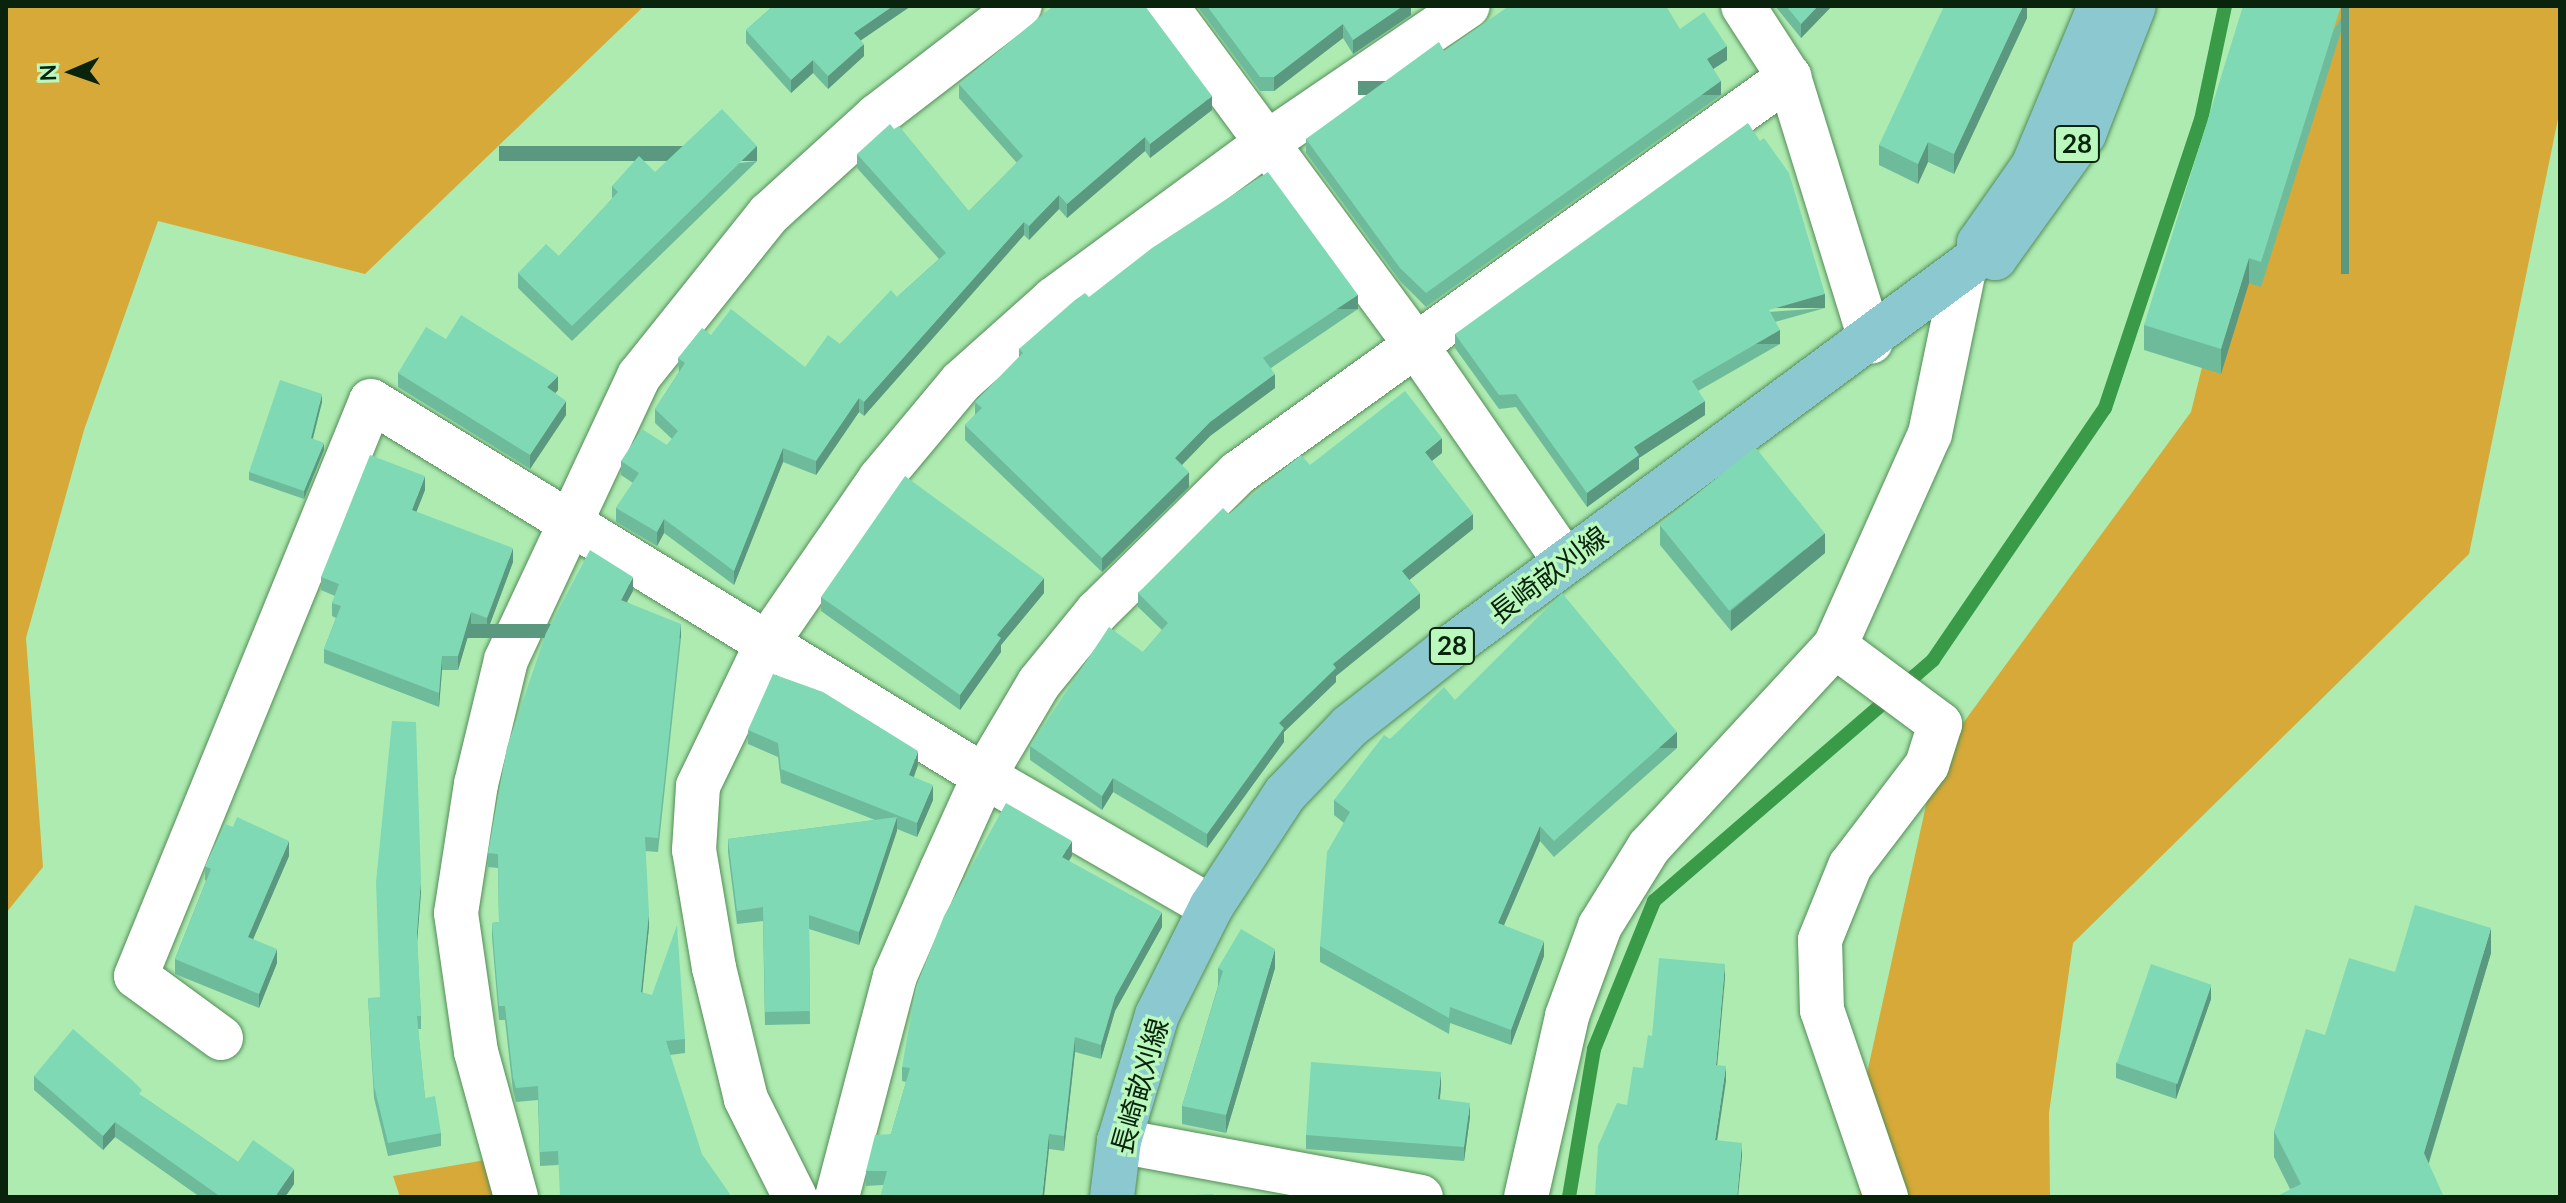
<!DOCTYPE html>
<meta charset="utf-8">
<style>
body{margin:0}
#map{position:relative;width:2566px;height:1203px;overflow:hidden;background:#aeebb1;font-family:Lato,"Noto Sans JP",sans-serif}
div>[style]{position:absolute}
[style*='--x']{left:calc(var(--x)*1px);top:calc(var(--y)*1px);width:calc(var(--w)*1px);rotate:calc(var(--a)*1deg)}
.green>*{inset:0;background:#d6a938}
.stream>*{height:14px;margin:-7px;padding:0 7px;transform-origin:7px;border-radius:7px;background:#399a47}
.roads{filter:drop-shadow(0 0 2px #538d57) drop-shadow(0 0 2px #538d57)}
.minor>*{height:44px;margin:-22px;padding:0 22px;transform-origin:22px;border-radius:22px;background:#fff}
.major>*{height:44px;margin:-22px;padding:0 22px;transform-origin:22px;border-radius:22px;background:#8bc8d0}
.wall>*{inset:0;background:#6ebb9c}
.shaded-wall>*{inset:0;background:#5a987f;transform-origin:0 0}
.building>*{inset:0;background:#80d9b5;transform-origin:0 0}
span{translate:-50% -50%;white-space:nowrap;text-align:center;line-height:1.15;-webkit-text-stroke:7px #baf8be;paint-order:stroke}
.shield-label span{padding:2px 6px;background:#baf8be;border:2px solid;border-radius:6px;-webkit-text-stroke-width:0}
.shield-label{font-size:26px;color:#0a230d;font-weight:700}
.street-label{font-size:28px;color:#0a230d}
.frame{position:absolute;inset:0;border:8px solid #0a230d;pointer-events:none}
.north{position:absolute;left:32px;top:32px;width:80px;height:80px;-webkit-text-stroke:6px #baf8be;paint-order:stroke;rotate:268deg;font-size:22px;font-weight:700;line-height:32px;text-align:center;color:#0a230d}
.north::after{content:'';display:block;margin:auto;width:28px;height:36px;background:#0a230d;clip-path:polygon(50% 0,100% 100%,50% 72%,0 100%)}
</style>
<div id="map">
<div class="green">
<i style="clip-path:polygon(6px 6px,643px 7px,365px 274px,158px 221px,84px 430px,26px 638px,43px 867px,6px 913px)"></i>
<i style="clip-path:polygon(2326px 6px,2560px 6px,2560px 109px,2469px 554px,2073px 943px,2049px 1113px,2050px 1197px,1860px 1197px,1862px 1096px,1936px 760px,2191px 412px,2234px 237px)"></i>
<i style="clip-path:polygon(491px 1159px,504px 1197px,400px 1197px,393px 1176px)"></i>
</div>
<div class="stream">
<i style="--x:1569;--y:1197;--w:150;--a:-80.4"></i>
<i style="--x:1594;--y:1049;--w:160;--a:-67.9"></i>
<i style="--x:1654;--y:901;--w:369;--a:-40.8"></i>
<i style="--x:1933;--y:660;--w:305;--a:-55.7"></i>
<i style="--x:2105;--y:408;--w:304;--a:-71.6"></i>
<i style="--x:2201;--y:120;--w:116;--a:-78.1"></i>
</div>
<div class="roads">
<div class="minor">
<i style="--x:1166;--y:6;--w:425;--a:53.6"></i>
<i style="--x:1418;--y:348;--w:257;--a:55.4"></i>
<i style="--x:1743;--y:6;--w:85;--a:57.1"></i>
<i style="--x:1789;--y:77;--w:277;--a:72.8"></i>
<i style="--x:1835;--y:646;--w:131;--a:36.6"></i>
<i style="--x:1940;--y:724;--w:43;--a:107.6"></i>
<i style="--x:1927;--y:765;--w:127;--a:127.3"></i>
<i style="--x:1850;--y:866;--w:80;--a:112.1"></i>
<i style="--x:1820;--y:940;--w:70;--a:88.4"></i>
<i style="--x:1822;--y:1010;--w:198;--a:71.1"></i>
<i style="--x:221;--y:1038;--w:105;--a:-143.9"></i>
<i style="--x:136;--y:976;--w:621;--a:-67.77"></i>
<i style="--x:371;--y:401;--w:719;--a:31.46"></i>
<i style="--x:984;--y:776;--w:262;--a:30"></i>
<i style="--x:1119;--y:1141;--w:307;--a:10.5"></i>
<i style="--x:516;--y:1197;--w:150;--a:-105.4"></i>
<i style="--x:476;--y:1052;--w:140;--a:-98.2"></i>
<i style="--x:456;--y:913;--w:131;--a:-81.2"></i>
<i style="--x:476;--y:784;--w:128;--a:-76.4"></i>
<i style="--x:506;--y:660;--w:314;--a:-64.9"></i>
<i style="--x:639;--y:376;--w:208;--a:-51.3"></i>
<i style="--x:769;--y:214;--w:146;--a:-42.2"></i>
<i style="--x:877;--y:116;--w:180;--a:-37.6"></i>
<i style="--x:795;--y:1197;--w:110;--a:-116.6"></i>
<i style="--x:746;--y:1099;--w:135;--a:-103.7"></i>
<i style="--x:714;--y:968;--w:120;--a:-99.6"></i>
<i style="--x:694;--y:850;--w:64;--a:-86.4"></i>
<i style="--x:698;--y:786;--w:159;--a:-64.2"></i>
<i style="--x:767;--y:643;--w:199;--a:-55.4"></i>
<i style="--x:880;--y:479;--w:126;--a:-50.1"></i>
<i style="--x:961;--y:382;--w:125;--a:-41.7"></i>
<i style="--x:1054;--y:299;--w:262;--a:-36.3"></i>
<i style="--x:1265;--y:144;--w:245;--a:-34.2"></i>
<i style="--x:837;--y:1197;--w:228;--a:-75.3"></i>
<i style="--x:895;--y:976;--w:117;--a:-66.3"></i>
<i style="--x:942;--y:869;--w:102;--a:-65.7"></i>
<i style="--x:984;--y:776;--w:108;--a:-59.4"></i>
<i style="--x:1039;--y:683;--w:92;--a:-50.8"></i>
<i style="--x:1097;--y:612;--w:198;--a:-44.6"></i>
<i style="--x:1238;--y:473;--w:679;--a:-35.7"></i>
<i style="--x:1526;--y:1197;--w:186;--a:-77.2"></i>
<i style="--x:1567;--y:1016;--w:96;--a:-69.9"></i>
<i style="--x:1600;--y:926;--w:93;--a:-58.2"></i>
<i style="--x:1649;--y:847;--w:274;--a:-47.2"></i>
<i style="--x:1835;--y:646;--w:232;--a:-65.9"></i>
<i style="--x:1930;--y:434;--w:167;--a:-78.3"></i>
</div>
<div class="major">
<i style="--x:2100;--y:6;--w:173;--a:112.7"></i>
<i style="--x:2033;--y:166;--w:94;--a:125"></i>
<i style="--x:1979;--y:243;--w:22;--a:43"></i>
<i style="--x:1995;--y:258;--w:153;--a:-54.3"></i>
<i style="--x:2084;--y:134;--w:137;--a:-68.7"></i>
<i style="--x:1112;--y:1197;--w:56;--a:-82.9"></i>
<i style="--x:1119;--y:1141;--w:132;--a:-73.2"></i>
<i style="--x:1157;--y:1015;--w:121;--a:-63.4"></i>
<i style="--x:1211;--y:907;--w:135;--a:-56.8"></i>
<i style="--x:1285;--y:794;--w:94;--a:-46.3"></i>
<i style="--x:1350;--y:726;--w:120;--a:-38.2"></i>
<i style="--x:1444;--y:652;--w:676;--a:-36.46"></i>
</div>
</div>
<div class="wall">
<i style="clip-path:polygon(773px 6px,911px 6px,861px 40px,864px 56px,828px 89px,813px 73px,791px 93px,746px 43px,746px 30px)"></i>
<i style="clip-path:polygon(1197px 6px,1411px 6px,1411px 15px,1353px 54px,1343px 38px,1274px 91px,1260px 91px)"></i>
<i style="clip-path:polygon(1775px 6px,1832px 6px,1801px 38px)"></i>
<i style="clip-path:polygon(2027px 6px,2027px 18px,1954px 174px,1928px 162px,1918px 184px,1879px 165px,1879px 145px)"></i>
<i style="clip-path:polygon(2349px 6px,2261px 287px,2249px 283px,2221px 374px,2144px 350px,2144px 325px)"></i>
<i style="clip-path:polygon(1680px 29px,1727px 60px,1713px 69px,1721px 95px,1426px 307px,1400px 281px,1306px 153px,1306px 139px,1444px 51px)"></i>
<i style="clip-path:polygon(959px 84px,1212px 110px,1150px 158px,1145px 151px,1067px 218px,1059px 209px,1029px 240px,1024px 235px,864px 416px,859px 412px,816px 475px,783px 462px,734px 585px,664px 533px,657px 546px,616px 522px,616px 508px,633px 483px,621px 475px,621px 461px,667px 445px,672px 439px,655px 423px,655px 409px,679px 372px,678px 358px,711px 335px,805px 367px,840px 344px,897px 297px,939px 259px,857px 168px,857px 154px,969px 211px,1017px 163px,959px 98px)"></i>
<i style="clip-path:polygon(757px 161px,572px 341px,518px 288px,518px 273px,559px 256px,612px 199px,612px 186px,655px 172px)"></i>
<i style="clip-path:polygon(1089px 297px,1358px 309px,1271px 368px,1275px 388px,1210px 436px,1182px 465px,1189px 487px,1102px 572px,965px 440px,965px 425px,975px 415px,975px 402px,1019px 357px,1019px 349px)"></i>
<i style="clip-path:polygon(1825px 308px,1775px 322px,1780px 344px,1698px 391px,1705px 415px,1639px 458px,1639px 469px,1587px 507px,1516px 407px,1499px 409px,1455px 348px,1455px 334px)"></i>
<i style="clip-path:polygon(446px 339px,558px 390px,555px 393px,566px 415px,530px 469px,398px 387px,398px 373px)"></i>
<i style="clip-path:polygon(322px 402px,313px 439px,324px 450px,304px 499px,249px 480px,249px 472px)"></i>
<i style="clip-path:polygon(1442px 453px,1432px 461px,1473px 529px,1409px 580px,1420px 608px,1336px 676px,1336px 682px,1284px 732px,1284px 742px,1207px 848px,1113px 792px,1102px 810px,1030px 760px,1030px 746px,1143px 652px,1162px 630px,1138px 607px,1138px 593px,1229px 514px,1310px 465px)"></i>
<i style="clip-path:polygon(425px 490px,416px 512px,513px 562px,487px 632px,471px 626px,458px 670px,442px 670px,439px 707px,324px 663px,324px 649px,336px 618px,332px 616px,332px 603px,335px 596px,321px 590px,321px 577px)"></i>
<i style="clip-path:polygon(1660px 525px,1825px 553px,1731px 631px,1660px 545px)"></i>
<i style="clip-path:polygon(633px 591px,627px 602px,681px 638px,658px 852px,645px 851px,649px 927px,642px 992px,685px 1039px,685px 1053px,670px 1055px,558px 1165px,540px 1166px,538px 1100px,516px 1102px,513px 1091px,505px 1020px,499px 1020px,492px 937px,492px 923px,499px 922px,498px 868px,488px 867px,488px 853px)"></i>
<i style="clip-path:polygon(1044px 593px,1001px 645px,1001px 652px,960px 710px,821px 611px,821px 597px)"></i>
<i style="clip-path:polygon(1455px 700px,1677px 748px,1554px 857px,1540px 841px,1504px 925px,1544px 956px,1511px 1045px,1450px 1023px,1449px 1034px,1320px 962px,1320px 946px,1344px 823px,1334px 815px,1334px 800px,1390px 739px)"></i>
<i style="clip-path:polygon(748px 730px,918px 765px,914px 777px,933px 800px,917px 837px,897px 829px,859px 945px,809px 929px,810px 1024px,765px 1025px,763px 921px,737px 924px,728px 852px,728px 839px,875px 820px,781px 783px,778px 757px,748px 744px)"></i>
<i style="clip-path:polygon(289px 856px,253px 939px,277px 963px,259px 1008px,175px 974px,175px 959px,206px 881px,205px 880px,205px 866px)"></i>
<i style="clip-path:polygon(1072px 856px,1069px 861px,1162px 927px,1115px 1011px,1101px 1059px,1075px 1052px,1064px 1151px,1049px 1149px,883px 1185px,866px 1186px,866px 1171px,891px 1134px,906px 1082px,902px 1081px,902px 1067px)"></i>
<i style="clip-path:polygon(421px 892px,417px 940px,421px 1016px,421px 1029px,418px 1029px,425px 1098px,441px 1133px,441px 1146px,388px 1156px,374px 1098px,368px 998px,380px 998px)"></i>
<i style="clip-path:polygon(2491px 953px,2429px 1163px,2290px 1189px,2274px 1157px,2274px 1131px,2325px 1035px,2395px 972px)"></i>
<i style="clip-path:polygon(1218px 968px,1275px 968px,1226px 1133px,1182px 1124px,1182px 1106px,1218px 986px)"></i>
<i style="clip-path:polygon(2211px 999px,2176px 1099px,2116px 1078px,2116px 1063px)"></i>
<i style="clip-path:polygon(34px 1076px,142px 1096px,238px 1162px,294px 1184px,285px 1197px,200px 1197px,115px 1137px,103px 1150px,34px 1090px)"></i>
<i style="clip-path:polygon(1441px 1087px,1440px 1099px,1470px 1117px,1464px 1161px,1306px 1149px,1306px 1135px)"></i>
</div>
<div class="shaded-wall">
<i style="clip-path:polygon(893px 6px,911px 6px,854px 45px,854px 33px)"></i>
<i style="clip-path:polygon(1403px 6px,1411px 6px,1411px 15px,1353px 54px,1353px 40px)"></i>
<i style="clip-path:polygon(1818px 6px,1832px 6px,1801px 38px,1801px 24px)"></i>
<i style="clip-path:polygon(2023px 6px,2027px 6px,2027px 18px,1954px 174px,1954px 154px)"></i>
<i style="left:2341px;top:6px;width:8px;height:268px"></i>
<i style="clip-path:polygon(1343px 24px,1343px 38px,1274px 91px,1274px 77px)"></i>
<i style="clip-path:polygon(864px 44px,864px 56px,828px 89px,828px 76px)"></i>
<i style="clip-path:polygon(1727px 46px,1727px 60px,1707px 73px,1707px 59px)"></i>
<i style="clip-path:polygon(813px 60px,813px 73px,791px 93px,791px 80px)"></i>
<i style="left:1721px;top:81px;width:14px;height:363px;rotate:90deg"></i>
<i style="clip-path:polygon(1212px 96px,1212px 110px,1150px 158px,1150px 144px)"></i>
<i style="clip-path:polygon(1145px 137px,1145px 151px,1067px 218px,1067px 204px)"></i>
<i style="clip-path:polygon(1928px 142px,1928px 162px,1918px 184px,1918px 164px)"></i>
<i style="left:757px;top:146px;width:15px;height:258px;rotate:90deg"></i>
<i style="clip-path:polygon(1059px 195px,1059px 209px,1029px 240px,1029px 226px)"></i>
<i style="clip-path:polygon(1024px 222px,1024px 235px,864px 416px,864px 402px)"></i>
<i style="clip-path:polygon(2249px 258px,2249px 283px,2221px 374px,2221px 349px)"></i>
<i style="left:1825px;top:294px;width:14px;height:58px;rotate:90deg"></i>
<i style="left:1358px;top:295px;width:14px;height:114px;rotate:90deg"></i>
<i style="left:1780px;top:330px;width:14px;height:102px;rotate:90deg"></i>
<i style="clip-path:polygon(1275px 374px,1275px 388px,1210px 436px,1175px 472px,1175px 458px,1210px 422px)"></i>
<i style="clip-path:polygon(558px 376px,558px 390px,547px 402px,547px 387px)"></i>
<i style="clip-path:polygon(322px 394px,322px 402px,311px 445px,311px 438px)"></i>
<i style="clip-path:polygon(859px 398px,859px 412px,816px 475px,816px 461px)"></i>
<i style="clip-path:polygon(566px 401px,566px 415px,530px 469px,530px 455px)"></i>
<i style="clip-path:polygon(1705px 401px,1705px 415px,1639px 458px,1639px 469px,1587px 507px,1587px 493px,1634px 447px)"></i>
<i style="clip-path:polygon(1442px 438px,1442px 453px,1425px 466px,1425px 452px)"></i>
<i style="clip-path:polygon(324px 443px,324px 450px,304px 499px,304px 491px)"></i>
<i style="clip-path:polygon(783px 448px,783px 462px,734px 585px,734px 571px)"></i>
<i style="clip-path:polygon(1189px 472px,1189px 487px,1102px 572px,1102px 558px)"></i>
<i style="clip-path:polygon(425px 476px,425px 490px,412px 523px,412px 510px)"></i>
<i style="clip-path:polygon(1473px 514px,1473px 529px,1402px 586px,1402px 571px)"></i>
<i style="clip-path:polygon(664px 519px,664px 533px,657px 546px,657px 532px)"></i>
<i style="clip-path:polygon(1825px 533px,1825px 553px,1731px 631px,1731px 611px)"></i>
<i style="clip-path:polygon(513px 548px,513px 562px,487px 632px,487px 618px)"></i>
<i style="clip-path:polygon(633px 577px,633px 591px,621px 613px,621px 600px)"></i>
<i style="clip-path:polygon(1044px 578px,1044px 593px,1001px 645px,1001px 652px,960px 710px,960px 695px,997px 635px)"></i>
<i style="clip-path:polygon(1420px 593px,1420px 608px,1336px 676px,1336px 682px,1284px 732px,1284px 742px,1207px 848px,1207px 834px,1279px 723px,1333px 664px)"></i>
<i style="clip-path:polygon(471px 612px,471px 626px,458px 670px,458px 656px)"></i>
<i style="left:681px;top:624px;width:14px;height:215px;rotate:90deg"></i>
<i style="clip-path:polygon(442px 656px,442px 670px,439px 707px,439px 693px)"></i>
<i style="left:1677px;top:732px;width:16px;height:164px;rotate:90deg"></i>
<i style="clip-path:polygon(918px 751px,918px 765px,909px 789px,909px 775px)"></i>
<i style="clip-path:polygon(1113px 778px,1113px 792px,1102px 810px,1102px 796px)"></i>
<i style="clip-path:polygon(933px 785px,933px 800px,917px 837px,917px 823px)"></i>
<i style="clip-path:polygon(897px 817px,897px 831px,859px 945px,859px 932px)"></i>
<i style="clip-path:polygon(1540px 826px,1540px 841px,1498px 939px,1498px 923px)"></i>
<i style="clip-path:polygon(289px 841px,289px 856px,248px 951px,248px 937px)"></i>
<i style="clip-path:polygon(1072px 841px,1072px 856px,1062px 871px,1062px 857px)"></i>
<i style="clip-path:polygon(421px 879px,421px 892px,417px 944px,417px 932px)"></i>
<i style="clip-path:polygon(1162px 912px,1162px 927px,1115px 1011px,1101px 1059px,1101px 1045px,1115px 997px)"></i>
<i style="clip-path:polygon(649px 913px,649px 927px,641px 1006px,641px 992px)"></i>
<i style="clip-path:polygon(2491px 928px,2491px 953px,2424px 1178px,2424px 1153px)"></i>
<i style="clip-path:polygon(1544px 941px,1544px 956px,1511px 1045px,1511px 1030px)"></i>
<i style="clip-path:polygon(277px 949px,277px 963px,259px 1008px,259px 994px)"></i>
<i style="clip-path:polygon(1275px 949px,1275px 968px,1226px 1133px,1226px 1115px)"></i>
<i style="clip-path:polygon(1725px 964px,1725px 979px,1716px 1079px,1716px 1065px)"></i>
<i style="clip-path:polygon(2211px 985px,2211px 999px,2176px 1099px,2176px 1085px)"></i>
<i style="clip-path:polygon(1075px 1037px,1075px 1052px,1064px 1151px,1064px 1136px)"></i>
<i style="clip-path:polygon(1726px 1066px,1726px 1081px,1715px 1155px,1715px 1140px)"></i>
<i style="clip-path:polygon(1441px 1072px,1441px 1087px,1438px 1113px,1438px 1099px)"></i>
<i style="clip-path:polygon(1470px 1103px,1470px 1117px,1464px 1161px,1464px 1147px)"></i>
<i style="clip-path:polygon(115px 1122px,115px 1137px,103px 1150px,103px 1136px)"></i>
<i style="clip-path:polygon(1049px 1134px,1049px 1149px,1044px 1197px,1042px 1197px)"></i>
<i style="clip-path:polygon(1742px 1143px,1742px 1157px,1738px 1197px,1737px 1197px)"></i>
<i style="clip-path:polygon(294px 1169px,294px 1184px,285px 1197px,275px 1197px)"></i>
</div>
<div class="building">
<i style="clip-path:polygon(773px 6px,893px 6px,854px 33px,864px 44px,828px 76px,813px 60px,791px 80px,746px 30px)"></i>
<i style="clip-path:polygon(1053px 6px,1145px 6px,1212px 96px,1150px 144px,1145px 137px,1067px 204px,1059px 195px,1029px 226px,1024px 222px,864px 402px,859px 398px,816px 461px,783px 448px,734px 571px,664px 519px,657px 532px,616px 508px,639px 473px,621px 461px,642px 429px,667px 445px,678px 431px,655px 409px,685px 363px,678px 358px,702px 328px,711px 335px,731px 309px,805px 367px,828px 335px,840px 344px,891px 290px,897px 297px,946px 253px,857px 154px,890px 124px,894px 129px,899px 126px,969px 211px,1023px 156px,959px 84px)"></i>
<i style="clip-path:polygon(1207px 6px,1403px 6px,1353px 40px,1343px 24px,1274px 77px,1260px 77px)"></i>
<i style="clip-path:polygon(1509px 6px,1666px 6px,1680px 29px,1704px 12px,1727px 46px,1707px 59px,1721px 81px,1426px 293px,1400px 268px,1306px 139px,1439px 42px,1444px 51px)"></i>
<i style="clip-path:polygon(1786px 6px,1818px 6px,1801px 24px)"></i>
<i style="clip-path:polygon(1944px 6px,2023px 6px,1954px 154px,1928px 142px,1918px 164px,1879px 145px)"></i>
<i style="clip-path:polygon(2243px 6px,2341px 6px,2261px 262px,2249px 258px,2221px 349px,2144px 325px)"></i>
<i style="clip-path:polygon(722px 109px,757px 146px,572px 326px,518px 273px,546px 244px,559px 256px,618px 192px,612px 186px,639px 156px,655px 172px)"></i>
<i style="clip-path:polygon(1748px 123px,1760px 141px,1764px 138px,1789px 173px,1825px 294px,1769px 310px,1780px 330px,1692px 381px,1705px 401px,1634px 447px,1639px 455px,1587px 493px,1516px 394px,1499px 395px,1455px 334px)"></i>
<i style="clip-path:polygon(1268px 172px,1358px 295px,1263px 358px,1275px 374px,1210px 422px,1175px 458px,1189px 472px,1102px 558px,965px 425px,982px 408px,975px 402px,1023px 353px,1019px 349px,1075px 300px,1085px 293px,1089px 297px,1152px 248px)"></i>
<i style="clip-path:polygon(461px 315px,558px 376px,547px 387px,566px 401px,530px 455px,398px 373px,426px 327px,446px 339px)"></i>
<i style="clip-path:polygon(280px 380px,322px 394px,311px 438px,324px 443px,304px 491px,249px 472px)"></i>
<i style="clip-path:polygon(1405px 391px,1442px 438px,1425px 452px,1473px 514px,1402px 571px,1420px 593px,1333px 664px,1336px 668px,1279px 723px,1284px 728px,1207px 834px,1113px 778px,1102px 796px,1030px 746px,1109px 627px,1143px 652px,1168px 623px,1138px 593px,1223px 508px,1229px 514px,1301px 455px,1310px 465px)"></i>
<i style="left:1755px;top:447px;width:111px;height:123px;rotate:51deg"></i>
<i style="clip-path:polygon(370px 455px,425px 476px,412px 510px,513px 548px,487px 618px,471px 612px,458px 656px,442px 656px,439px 693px,324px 649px,341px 606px,332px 603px,339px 584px,321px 577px)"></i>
<i style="clip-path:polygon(905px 476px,1044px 578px,997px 635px,1001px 638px,960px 695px,821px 597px)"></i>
<i style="clip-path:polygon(590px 550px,633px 577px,621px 600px,681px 624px,658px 838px,645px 837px,649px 913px,641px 992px,652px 995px,677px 925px,685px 1039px,666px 1041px,702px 1154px,732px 1197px,560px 1197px,558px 1151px,540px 1152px,538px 1086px,516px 1088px,513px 1077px,505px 1006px,499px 1006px,492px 923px,499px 922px,498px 854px,488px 853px,507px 747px,546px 633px)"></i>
<i style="clip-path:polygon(1562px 593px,1677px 732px,1554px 841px,1540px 826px,1498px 923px,1544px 941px,1511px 1030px,1450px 1007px,1449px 1018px,1320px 946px,1327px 852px,1350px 812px,1334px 800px,1384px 735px,1390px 739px,1444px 687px,1455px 700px)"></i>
<i style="clip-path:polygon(773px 674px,823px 692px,918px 751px,909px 775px,933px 785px,917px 823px,781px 769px,778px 743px,748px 730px)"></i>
<i style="clip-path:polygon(392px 721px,416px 722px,421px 879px,417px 932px,421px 1016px,417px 1016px,425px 1098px,435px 1096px,441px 1133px,388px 1143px,374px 1086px,368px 998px,380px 997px,376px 882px)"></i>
<i style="clip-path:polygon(1006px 803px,1072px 841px,1062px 857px,1162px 912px,1115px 997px,1101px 1045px,1075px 1037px,1064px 1136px,1049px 1134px,1042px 1197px,880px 1197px,887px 1171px,866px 1171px,875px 1135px,891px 1134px,910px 1068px,902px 1067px,916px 987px,944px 916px)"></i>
<i style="clip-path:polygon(237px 817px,289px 841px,248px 937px,277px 949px,259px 994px,175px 959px,211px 869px,205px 866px,225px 824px,233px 827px)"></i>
<i style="clip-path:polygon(897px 817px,859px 932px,809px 915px,810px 1011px,765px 1012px,763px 907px,737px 911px,728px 839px)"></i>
<i style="clip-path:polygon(2415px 905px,2491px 928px,2424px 1153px,2444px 1197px,2275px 1197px,2301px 1184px,2274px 1131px,2306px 1029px,2325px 1035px,2349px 958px,2395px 972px)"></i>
<i style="clip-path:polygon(1241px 929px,1275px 949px,1226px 1115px,1182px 1106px,1223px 971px,1218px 968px)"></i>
<i style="clip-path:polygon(1659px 958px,1725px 964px,1716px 1065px,1726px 1066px,1715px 1140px,1742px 1143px,1737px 1197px,1602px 1197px,1595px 1196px,1598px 1146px,1617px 1103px,1627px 1105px,1633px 1067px,1643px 1068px,1648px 1035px,1652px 1036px)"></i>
<i style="left:2151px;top:964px;width:64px;height:105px;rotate:19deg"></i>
<i style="clip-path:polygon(73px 1029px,132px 1080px,142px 1090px,139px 1094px,238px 1162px,253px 1140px,294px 1169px,275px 1197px,221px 1197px,115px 1122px,103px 1136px,34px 1076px)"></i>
<i style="clip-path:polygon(1311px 1062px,1441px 1072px,1438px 1099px,1470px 1103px,1464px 1147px,1306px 1135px)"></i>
<i style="clip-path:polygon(1213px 1194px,1213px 1197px,1151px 1197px)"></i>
</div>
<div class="shield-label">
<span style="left:2077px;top:144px">28</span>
<span style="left:1452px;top:646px">28</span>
</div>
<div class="street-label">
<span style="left:1548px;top:574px;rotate:-37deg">長崎畝刈線</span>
<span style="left:1139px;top:1086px;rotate:-74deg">長崎畝刈線</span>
</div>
<div class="frame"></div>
<div class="north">N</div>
</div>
